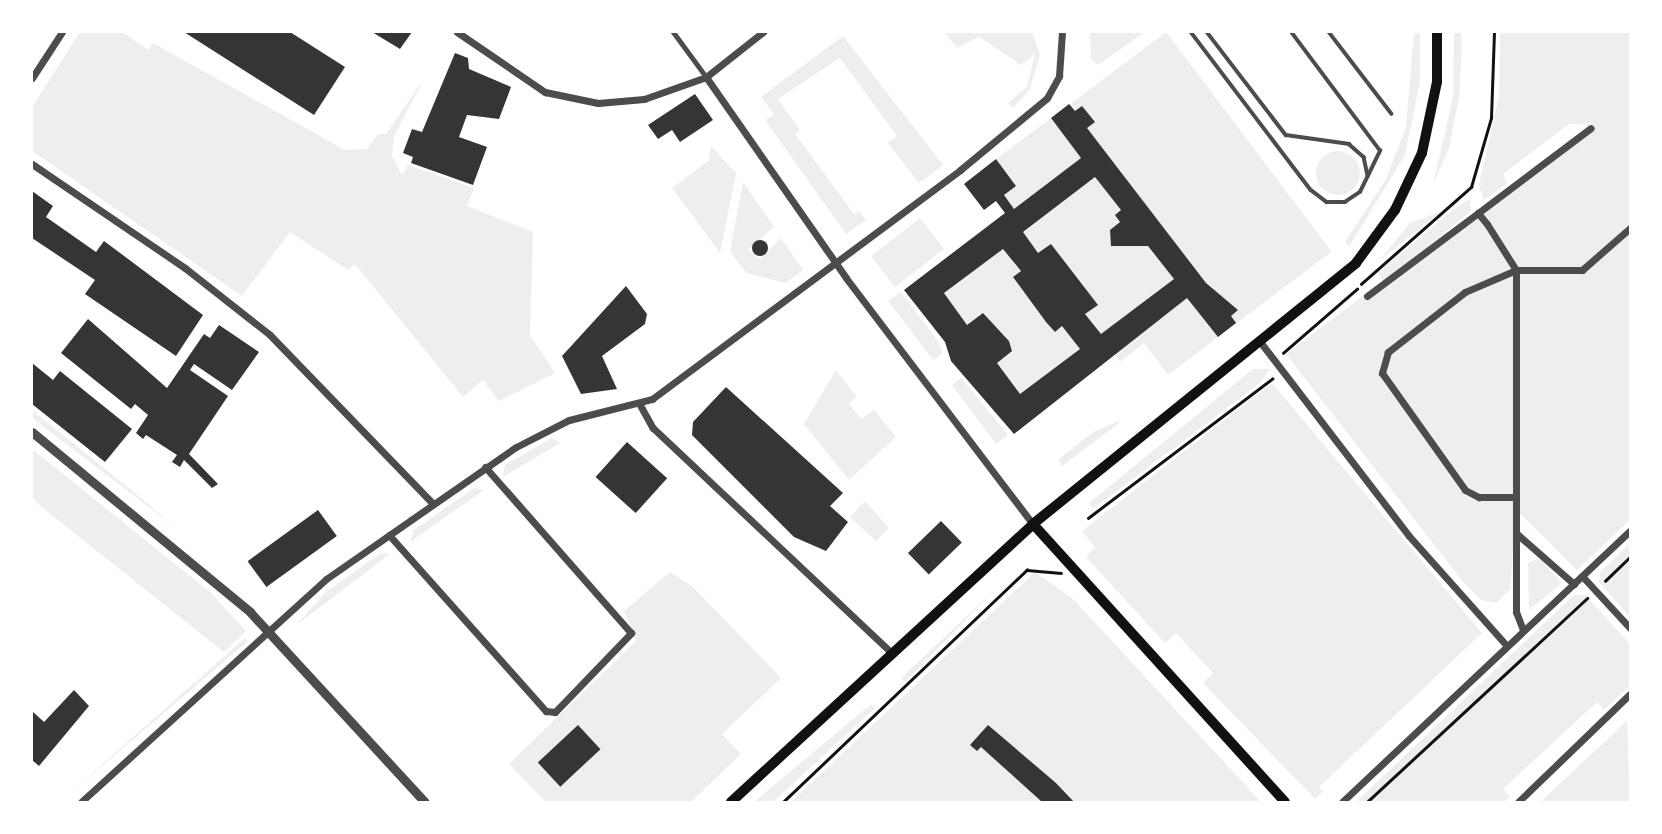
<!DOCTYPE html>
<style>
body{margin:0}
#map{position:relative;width:1662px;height:834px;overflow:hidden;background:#fff;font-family:"Exo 2",sans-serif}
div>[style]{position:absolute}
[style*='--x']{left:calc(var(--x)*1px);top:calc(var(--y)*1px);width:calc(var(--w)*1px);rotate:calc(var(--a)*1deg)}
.green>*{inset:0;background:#eee;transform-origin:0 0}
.round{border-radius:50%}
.building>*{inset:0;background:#353535;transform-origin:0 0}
.path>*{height:2.5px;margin:-1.25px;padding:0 1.25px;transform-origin:1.25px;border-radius:1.25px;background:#111}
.service>*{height:3.5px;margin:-1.75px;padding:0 1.75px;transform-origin:1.75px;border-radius:1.75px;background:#4c4c4c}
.pedestrian>*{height:5px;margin:-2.5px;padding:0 2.5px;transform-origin:2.5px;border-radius:2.5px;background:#4c4c4c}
.minor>*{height:7px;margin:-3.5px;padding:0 3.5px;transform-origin:3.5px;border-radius:3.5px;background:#4c4c4c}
.tertiary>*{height:9px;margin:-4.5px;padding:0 4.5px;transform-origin:4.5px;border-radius:4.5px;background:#4c4c4c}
.secondary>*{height:10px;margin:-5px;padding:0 5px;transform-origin:5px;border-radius:5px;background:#111}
.primary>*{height:10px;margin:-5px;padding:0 5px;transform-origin:5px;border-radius:5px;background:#111}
span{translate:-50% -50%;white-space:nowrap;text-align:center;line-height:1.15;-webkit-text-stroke:5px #fff;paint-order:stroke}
.frame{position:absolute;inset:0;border:33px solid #fff;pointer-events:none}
</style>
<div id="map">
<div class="green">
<i style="clip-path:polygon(80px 32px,123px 32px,148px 50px,153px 43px,345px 150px,367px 149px,378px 134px,386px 134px,425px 77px,394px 136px,392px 156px,402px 175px,408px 165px,474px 188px,467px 206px,533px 232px,530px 335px,555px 373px,499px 401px,483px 380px,463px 397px,355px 264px,348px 270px,290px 232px,242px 296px,32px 151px,32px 107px)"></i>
<i style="clip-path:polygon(944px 32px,1032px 32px,1040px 55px,1030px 89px,1013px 108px,1008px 103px,1027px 87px,1035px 54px,1021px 65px,979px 37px,957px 48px)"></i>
<i style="clip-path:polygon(1090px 32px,1145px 32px,1098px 65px,1091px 59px)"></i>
<i style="left:1166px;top:32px;width:275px;height:121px;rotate:53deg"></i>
<i style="clip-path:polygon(1414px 32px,1420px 32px,1420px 81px,1405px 155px,1349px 247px,1345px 242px,1386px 179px,1406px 127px)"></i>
<i style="clip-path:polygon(1454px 32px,1461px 32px,1462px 48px,1459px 97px,1449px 149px,1433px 184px,1453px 97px)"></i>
<i style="clip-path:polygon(1500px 32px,1630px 32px,1630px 520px,1577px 570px,1516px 510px,1510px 590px,1496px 603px,1481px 600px,1464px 583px,1286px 354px,1383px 281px,1378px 273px,1448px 214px,1470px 198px,1471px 211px,1402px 268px,1594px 125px,1569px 124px,1503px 174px,1507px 183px,1484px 200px,1479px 185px,1499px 96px)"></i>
<i style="clip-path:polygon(843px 36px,943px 165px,919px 183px,888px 143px,897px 136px,840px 58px,778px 99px,800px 130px,795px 134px,854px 214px,859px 211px,866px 220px,846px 234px,765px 120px,774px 114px,761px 97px)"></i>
<i style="clip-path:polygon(1051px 118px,1081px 158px,1014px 209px,1004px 195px,1016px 185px,996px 159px)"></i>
<i style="clip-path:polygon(711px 146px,736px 173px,720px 253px,672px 188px,708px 161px)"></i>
<i class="round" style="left:1316px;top:151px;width:44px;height:44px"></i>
<i style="clip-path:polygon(1095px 177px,1121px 210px,1111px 246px,1148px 246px,1174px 279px,1101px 334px,1085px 314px,1097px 304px,1051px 244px,1038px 253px,1023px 233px)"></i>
<i style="clip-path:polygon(743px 182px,774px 227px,748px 250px,760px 259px,781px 238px,803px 270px,786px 283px,746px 273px,730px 251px)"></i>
<i style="clip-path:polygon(1442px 211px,1378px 262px,1410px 223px)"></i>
<i style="left:920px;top:218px;width:39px;height:62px;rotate:52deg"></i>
<i style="clip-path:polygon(1003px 249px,1021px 271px,1014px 276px,1046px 321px,1055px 331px,1062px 326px,1080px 349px,1020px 394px,997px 363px,1012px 351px,1009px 340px,983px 313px,967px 325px,944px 293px)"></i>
<i style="clip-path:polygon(901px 292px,937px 340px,943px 353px,933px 360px,888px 301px)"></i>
<i style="clip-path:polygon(1187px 298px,1218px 337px,1168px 375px,1144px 343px,1120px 362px,1115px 353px)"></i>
<i style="clip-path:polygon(1253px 369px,1270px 369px,1260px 383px,1093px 509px,1089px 503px)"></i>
<i style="clip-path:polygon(836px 370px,857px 397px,849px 404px,861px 419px,874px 410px,896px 437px,849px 480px,804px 424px)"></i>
<i style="clip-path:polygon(961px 378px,1008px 435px,996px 444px,952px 385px)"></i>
<i style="clip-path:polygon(1272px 383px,1482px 633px,1319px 787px,1323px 791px,1315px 799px,1203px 683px,1213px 673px,1176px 633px,1165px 643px,1086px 557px,1095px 547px,1082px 531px)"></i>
<i style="clip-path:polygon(32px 410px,147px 503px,175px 527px,32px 418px)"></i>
<i style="clip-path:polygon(1119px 421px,1119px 423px,1061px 467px,1059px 459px,1093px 432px)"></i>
<i style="clip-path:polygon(552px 438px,560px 443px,503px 477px,505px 465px)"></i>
<i style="clip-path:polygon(32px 449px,211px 593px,246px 631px,224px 652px,39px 505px,32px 497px)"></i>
<i style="clip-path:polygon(474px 488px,484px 490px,410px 542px,414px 530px)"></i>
<i style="clip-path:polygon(865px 501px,889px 528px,876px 541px,850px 517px)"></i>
<i style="clip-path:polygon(1630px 543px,1630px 617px,1599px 582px,1600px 572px)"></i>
<i style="clip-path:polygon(381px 553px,390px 554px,295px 626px,327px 591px)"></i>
<i style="clip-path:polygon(1539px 558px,1562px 583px,1529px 610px,1528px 563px)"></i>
<i style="clip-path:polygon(670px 572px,693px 587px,781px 678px,722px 734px,741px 754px,691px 802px,546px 802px,509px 764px,636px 641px,624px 611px)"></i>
<i style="clip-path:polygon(1035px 572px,1072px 598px,1261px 802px,791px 802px)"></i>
<i style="clip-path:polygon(997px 588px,905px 682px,901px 678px)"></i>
<i style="clip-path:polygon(1574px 595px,1585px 595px,1630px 644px,1630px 686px,1604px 710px,1597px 702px,1503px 789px,1510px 797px,1504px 802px,1356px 802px)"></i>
<i style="clip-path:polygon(245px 638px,248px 641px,60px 802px)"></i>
<i style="clip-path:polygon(871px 704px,875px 708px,773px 802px,754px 802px)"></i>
<i style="clip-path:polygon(1627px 720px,1630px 802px,1540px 802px,1625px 723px)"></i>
</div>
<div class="building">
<i style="clip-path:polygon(184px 32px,290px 32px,345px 67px,314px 115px)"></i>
<i style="clip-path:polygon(372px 32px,412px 32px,400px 49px)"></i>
<i style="clip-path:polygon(455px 53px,468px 58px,469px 69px,511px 87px,499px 119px,467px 115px,459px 137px,487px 147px,473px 185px,411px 163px,413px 157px,403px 153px,412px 129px,422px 132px)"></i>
<i style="clip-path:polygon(695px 94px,713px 120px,680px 142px,672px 130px,658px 139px,648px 125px)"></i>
<i style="clip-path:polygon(evenodd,1069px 104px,1075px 111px,1082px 106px,1095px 122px,1087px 128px,1206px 283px,1238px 310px,1231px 316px,1236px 323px,1218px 337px,1187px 298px,1014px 434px,951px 361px,945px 342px,904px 290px,1005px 213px,996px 201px,984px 210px,964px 184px,996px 159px,1016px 186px,1004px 195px,1014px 209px,1081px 158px,1051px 118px,1069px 104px,1095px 177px,1121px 210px,1115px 215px,1120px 222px,1110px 230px,1111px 246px,1148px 246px,1174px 279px,1101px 334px,1085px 314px,1098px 305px,1051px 244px,1038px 253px,1023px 232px,1095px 177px,1069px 104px,1003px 249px,1021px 271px,1013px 277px,1046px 322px,1055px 332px,1062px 326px,1080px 349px,1020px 394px,997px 363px,1012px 351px,1009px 341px,983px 313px,967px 325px,944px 293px,1003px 249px)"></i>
<i style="clip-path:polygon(32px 191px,53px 206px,46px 217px,96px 252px,104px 241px,203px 315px,176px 356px,85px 294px,95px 280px,32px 238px)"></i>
<i class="round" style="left:752px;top:240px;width:16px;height:16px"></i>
<i style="clip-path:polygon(626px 286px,647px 314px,645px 324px,602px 356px,617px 389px,581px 394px,562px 356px)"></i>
<i style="clip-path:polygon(88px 319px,167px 388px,204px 334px,210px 338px,219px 325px,259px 352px,232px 390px,194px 364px,190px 370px,228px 396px,189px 454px,218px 484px,212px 488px,184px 460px,180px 467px,172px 462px,177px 455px,146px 435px,143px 439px,136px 433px,148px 415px,135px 404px,131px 409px,61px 353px)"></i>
<i style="clip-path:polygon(32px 363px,53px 380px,60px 371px,132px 429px,105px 462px,32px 404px)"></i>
<i style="clip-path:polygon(726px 387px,843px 493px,830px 506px,848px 522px,826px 551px,794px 537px,692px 435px,693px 422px)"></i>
<i style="left:627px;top:442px;width:54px;height:47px;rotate:42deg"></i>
<i style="left:318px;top:510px;width:32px;height:87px;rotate:54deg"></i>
<i style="left:941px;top:521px;width:30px;height:46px;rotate:46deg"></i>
<i style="clip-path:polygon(74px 690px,89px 706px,39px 766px,32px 760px,32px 711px,44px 722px)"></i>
<i style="left:578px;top:725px;width:33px;height:55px;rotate:47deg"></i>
<i style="clip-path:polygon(988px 725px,1056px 783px,1074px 802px,1042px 802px,981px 747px,977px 751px,970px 745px)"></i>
</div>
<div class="path">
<i style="--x:1361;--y:284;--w:147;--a:-41.4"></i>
<i style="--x:1471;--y:187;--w:72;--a:-73.8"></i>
<i style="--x:1491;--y:118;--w:86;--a:-88"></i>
<i style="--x:1283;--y:353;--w:98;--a:-40.9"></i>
<i style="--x:1088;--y:518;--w:231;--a:-37.1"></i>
<i style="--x:1605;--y:581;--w:35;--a:-44"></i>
<i style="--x:783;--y:802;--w:337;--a:-43.6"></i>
<i style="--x:1027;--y:570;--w:34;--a:5"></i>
<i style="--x:1367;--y:802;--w:300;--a:-42.8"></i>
</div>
<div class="service">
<i style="--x:1191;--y:32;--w:198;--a:52.8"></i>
<i style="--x:1311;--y:190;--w:20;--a:37"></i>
<i style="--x:1327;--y:202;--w:18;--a:0"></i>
<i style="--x:1345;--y:202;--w:18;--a:-34"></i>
<i style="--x:1360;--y:192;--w:46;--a:-64"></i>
<i style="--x:1380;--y:151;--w:149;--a:-126.8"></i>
<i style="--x:1207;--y:32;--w:130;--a:52.5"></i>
<i style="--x:1286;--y:135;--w:64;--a:8.1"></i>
<i style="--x:1349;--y:144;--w:20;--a:41"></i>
<i style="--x:1364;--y:157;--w:19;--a:78"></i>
<i style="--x:1329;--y:32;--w:103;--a:52.5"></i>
</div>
<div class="pedestrian">
<i style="--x:673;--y:32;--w:56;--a:53.7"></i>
</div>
<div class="minor">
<i style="--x:457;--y:32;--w:107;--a:34.3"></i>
<i style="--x:545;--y:92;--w:54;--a:11.7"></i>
<i style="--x:598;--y:103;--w:46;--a:-5"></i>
<i style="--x:644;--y:99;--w:66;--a:-19.5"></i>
<i style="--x:706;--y:77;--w:73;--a:-38.3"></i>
<i style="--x:706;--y:77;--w:245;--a:55.1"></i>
<i style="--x:846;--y:278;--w:309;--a:52.8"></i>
<i style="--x:32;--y:78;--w:55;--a:-56.9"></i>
<i style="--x:32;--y:164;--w:185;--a:34.2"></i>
<i style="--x:185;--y:268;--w:108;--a:38.2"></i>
<i style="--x:270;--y:335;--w:235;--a:46"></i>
<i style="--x:1478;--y:213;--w:141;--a:-37"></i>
<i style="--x:1367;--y:296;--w:139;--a:-36.8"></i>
<i style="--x:1478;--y:213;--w:14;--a:51"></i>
<i style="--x:1487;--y:224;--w:54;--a:57.8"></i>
<i style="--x:1516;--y:270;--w:56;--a:156.7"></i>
<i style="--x:1465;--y:292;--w:98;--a:142.1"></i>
<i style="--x:1388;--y:352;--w:22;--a:106"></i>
<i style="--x:1382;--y:373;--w:143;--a:54.6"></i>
<i style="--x:1465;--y:490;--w:16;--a:27"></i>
<i style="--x:1479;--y:497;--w:37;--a:0"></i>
<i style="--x:1261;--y:343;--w:243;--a:52.5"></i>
<i style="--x:1409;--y:536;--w:147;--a:48.3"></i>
<i style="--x:640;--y:405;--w:26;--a:61"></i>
<i style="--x:653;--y:428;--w:328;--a:43.3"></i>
<i style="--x:1517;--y:534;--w:76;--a:41.3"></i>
<i style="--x:389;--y:535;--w:236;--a:48.3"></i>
<i style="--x:546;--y:711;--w:9;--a:6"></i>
<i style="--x:555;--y:712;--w:110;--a:-46.1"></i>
<i style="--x:631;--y:633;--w:221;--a:-131.3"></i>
<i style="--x:1582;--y:576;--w:71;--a:47.3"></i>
<i style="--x:1523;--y:630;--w:19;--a:-111"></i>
<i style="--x:1516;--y:612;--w:342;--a:-90"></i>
<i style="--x:1516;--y:270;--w:66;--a:0"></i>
<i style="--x:1582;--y:270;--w:64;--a:-41.2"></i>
<i style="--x:81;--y:802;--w:331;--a:-42.3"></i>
<i style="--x:326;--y:579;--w:231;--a:-34.8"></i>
<i style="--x:516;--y:447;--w:59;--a:-27"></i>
<i style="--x:569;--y:420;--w:86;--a:-14.2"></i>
<i style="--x:652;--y:399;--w:384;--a:-36.6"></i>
<i style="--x:960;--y:170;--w:113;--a:-39.6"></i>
<i style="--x:1047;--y:98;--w:25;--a:-61"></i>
<i style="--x:1059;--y:76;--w:44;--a:-86.1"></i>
<i style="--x:1342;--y:802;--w:395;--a:-43.3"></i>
<i style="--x:1518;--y:802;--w:156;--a:-44"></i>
</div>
<div class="tertiary">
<i style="--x:32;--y:432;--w:283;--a:39.5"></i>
<i style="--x:250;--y:612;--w:258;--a:47.4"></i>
</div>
<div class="secondary">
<i style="--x:1033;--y:524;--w:375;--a:47.8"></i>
</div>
<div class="primary">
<i style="--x:731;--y:802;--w:410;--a:-42.6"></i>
<i style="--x:1033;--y:524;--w:415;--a:-38.9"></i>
<i style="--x:1356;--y:263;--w:66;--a:-53.7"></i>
<i style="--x:1395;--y:210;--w:63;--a:-64.7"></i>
<i style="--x:1422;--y:153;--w:73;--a:-78.1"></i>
<i style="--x:1437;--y:82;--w:50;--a:-90"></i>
</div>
<div class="frame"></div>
</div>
